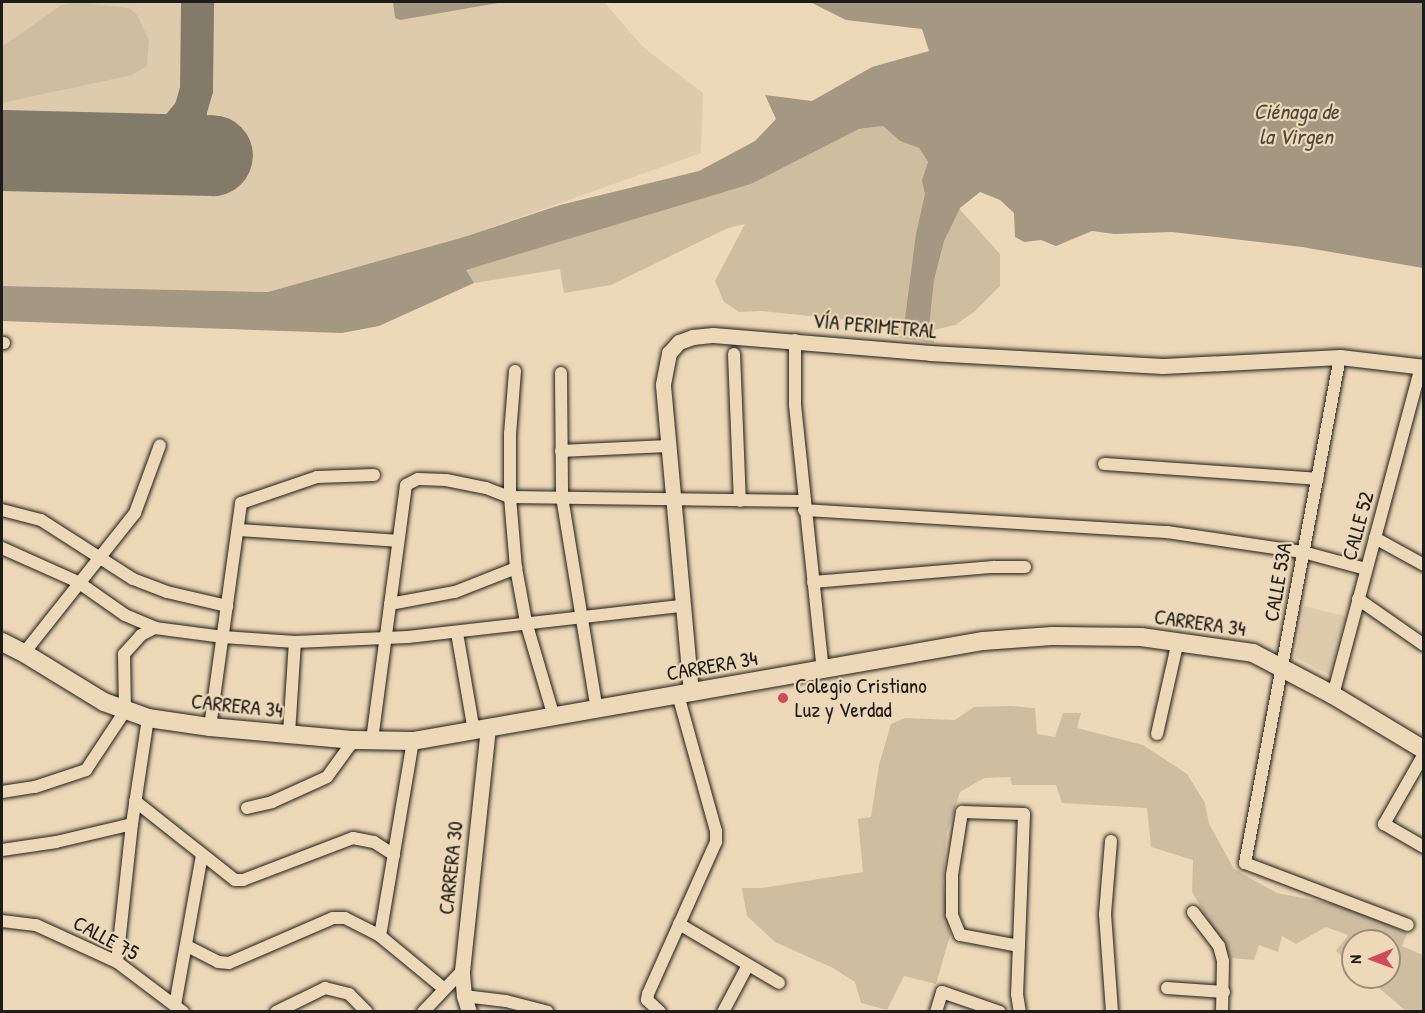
<!DOCTYPE html>
<meta charset="utf-8">
<style>
body{margin:0}
#map{position:relative;width:1425px;height:1013px;overflow:hidden;background:#edd9b7;font-family:"Patrick Hand",sans-serif}
div>[style]{position:absolute}
[style*='--x']{left:calc(var(--x)*1px);top:calc(var(--y)*1px);width:calc(var(--w)*1px);rotate:calc(var(--a)*1deg)}
.built>*{inset:0;background:#ddcbac}
.green>*{inset:0;background:#cfbda0}
.water>*{inset:0;background:#a59882}
.taxiway>*{height:33px;margin:-16.5px;padding:0 16.5px;transform-origin:16.5px;border-radius:16.5px;background:#847a6a}
.runway>*{height:81px;margin:-40.5px;padding:0 40.5px;transform-origin:40.5px;border-radius:40.5px;background:#847a6a}
.roads{filter:drop-shadow(0 0 2px #1c1c1c) drop-shadow(0 0 2px #1c1c1c)}
.minor>*{height:12px;margin:-6px;padding:0 6px;transform-origin:6px;border-radius:6px;background:#edd9b7}
.tertiary>*{height:15px;margin:-7.5px;padding:0 7.5px;transform-origin:7.5px;border-radius:7.5px;background:#edd9b7}
.secondary>*{height:18px;margin:-9px;padding:0 9px;transform-origin:9px;border-radius:9px;background:#edd9b7}
.dots>*{width:16px;height:16px;translate:-50% -50%;box-sizing:border-box;border:3px solid #edd9b7;border-radius:50%}
span{translate:-50% -50%;white-space:nowrap;text-align:center;line-height:1.15;-webkit-text-stroke:4.5px #edd9b7;paint-order:stroke}
.street-label{font-size:21px;color:#1c1c1c}
.poi-label{font-size:21px;color:#1c1c1c}
.left{translate:0 -50%;text-align:left}
.water-label{font-size:22px;color:#4c4740;font-style:italic}
.frame{position:absolute;inset:0;border:3px solid #1c1c1c;pointer-events:none}
.north{position:absolute;left:1341px;top:929px;width:60px;height:60px;box-sizing:border-box;background:#edd9b7;border:2px solid #998d79;border-radius:50%;rotate:269deg;font-size:16px;font-weight:700;line-height:24px;text-align:center;color:#1c1c1c}
.north::after{content:'';display:block;margin:auto;width:21px;height:27px;background:#d1495b;clip-path:polygon(50% 0,100% 100%,50% 72%,0 100%)}
</style>
<div id="map">
<div class="built">
<i style="clip-path:polygon(2px 2px,604px 2px,643px 47px,703px 93px,701px 153px,464px 237px,268px 292px,2px 286px)"></i>
<i style="clip-path:polygon(1304px 606px,1345px 616px,1330px 675px,1295px 657px)"></i>
</div>
<div class="green">
<i style="clip-path:polygon(76px 2px,129px 8px,137px 15px,149px 40px,147px 66px,132px 75px,2px 103px,2px 47px,60px 6px)"></i>
<i style="clip-path:polygon(883px 126px,900px 141px,919px 148px,954px 203px,1000px 254px,1000px 286px,974px 312px,955px 325px,934px 330px,934px 343px,891px 337px,886px 324px,761px 311px,739px 312px,724px 302px,715px 281px,745px 224px,728px 228px,611px 285px,564px 293px,560px 269px,474px 283px,465px 270px,751px 184px,859px 129px)"></i>
<i style="clip-path:polygon(1011px 706px,1035px 708px,1037px 734px,1055px 737px,1063px 713px,1081px 713px,1077px 728px,1143px 745px,1187px 774px,1205px 803px,1209px 824px,1234px 869px,1277px 893px,1349px 907px,1407px 933px,1402px 946px,1423px 955px,1423px 1011px,1406px 1011px,1366px 977px,1389px 977px,1389px 941px,1353px 941px,1353px 966px,1336px 951px,1348px 935px,1326px 927px,1296px 944px,1282px 936px,1278px 952px,1259px 945px,1254px 960px,1231px 958px,1192px 892px,1193px 860px,1151px 847px,1147px 808px,1062px 803px,1056px 785px,1012px 785px,1010px 777px,984px 778px,960px 792px,947px 833px,943px 882px,950px 936px,936px 984px,904px 976px,887px 1010px,861px 1003px,855px 982px,833px 968px,775px 942px,747px 916px,742px 888px,762px 888px,863px 872px,858px 819px,871px 817px,879px 765px,891px 724px,905px 718px,955px 720px,974px 707px)"></i>
</div>
<div class="water">
<i style="clip-path:polygon(393px 2px,504px 2px,400px 20px,395px 18px)"></i>
<i style="clip-path:polygon(810px 2px,1423px 2px,1423px 268px,1302px 247px,1172px 232px,1114px 234px,1092px 231px,1056px 246px,1041px 240px,1024px 242px,1015px 237px,1014px 213px,1000px 200px,980px 192px,960px 208px,944px 241px,934px 280px,928px 336px,903px 334px,916px 234px,925px 194px,922px 180px,928px 162px,919px 148px,900px 141px,883px 126px,859px 129px,751px 184px,466px 270px,474px 283px,379px 326px,342px 333px,2px 321px,2px 286px,268px 292px,464px 237px,560px 205px,699px 171px,755px 141px,776px 119px,765px 95px,812px 101px,872px 67px,929px 51px,922px 29px,846px 20px)"></i>
</div>
<div class="taxiway">
<i style="--x:154;--y:154;--w:57;--a:-50.7"></i>
<i style="--x:190;--y:110;--w:22;--a:-74"></i>
<i style="--x:196;--y:89;--w:87;--a:-89.3"></i>
</div>
<div class="runway">
<i style="--x:2;--y:150;--w:210;--a:1.4"></i>
</div>
<div class="roads">
<div class="minor">
<i style="--x:795;--y:340;--w:65;--a:90"></i>
<i style="--x:795;--y:405;--w:266;--a:84"></i>
<i style="--x:2;--y:343;--w:2;--a:0"></i>
<i style="--x:734;--y:354;--w:147;--a:87.7"></i>
<i style="--x:1340;--y:357;--w:515;--a:100.63"></i>
<i style="--x:1245;--y:863;--w:174;--a:20.8"></i>
<i style="--x:515;--y:371;--w:63;--a:94.5"></i>
<i style="--x:510;--y:434;--w:63;--a:90"></i>
<i style="--x:510;--y:497;--w:71;--a:85.2"></i>
<i style="--x:516;--y:568;--w:55;--a:79.5"></i>
<i style="--x:526;--y:622;--w:99;--a:73.6"></i>
<i style="--x:561;--y:373;--w:124;--a:89.5"></i>
<i style="--x:562;--y:497;--w:216;--a:80.7"></i>
<i style="--x:561;--y:451;--w:106;--a:-2.7"></i>
<i style="--x:1104;--y:464;--w:214;--a:4"></i>
<i style="--x:2;--y:510;--w:40;--a:14.4"></i>
<i style="--x:41;--y:520;--w:109;--a:32.7"></i>
<i style="--x:133;--y:579;--w:36;--a:21"></i>
<i style="--x:167;--y:592;--w:62;--a:13.1"></i>
<i style="--x:804;--y:510;--w:364;--a:3.5"></i>
<i style="--x:1167;--y:532;--w:137;--a:8.4"></i>
<i style="--x:1303;--y:552;--w:65;--a:15.1"></i>
<i style="--x:238;--y:530;--w:160;--a:3.9"></i>
<i style="--x:1375;--y:538;--w:56;--a:28.9"></i>
<i style="--x:2;--y:548;--w:83;--a:24.1"></i>
<i style="--x:78;--y:582;--w:57;--a:35.1"></i>
<i style="--x:125;--y:615;--w:33;--a:23"></i>
<i style="--x:155;--y:628;--w:69;--a:7.5"></i>
<i style="--x:223;--y:637;--w:72;--a:4"></i>
<i style="--x:295;--y:642;--w:113;--a:-2.5"></i>
<i style="--x:408;--y:637;--w:276;--a:-6.5"></i>
<i style="--x:813;--y:582;--w:181;--a:-4.8"></i>
<i style="--x:993;--y:567;--w:32;--a:0"></i>
<i style="--x:1358;--y:599;--w:80;--a:34.9"></i>
<i style="--x:390;--y:604;--w:66;--a:-10.5"></i>
<i style="--x:455;--y:592;--w:66;--a:-21.5"></i>
<i style="--x:457;--y:633;--w:99;--a:80.2"></i>
<i style="--x:24;--y:653;--w:179;--a:-51.6"></i>
<i style="--x:135;--y:513;--w:72;--a:-69.8"></i>
<i style="--x:1333;--y:695;--w:341;--a:-75"></i>
<i style="--x:210;--y:727;--w:226;--a:-82.1"></i>
<i style="--x:241;--y:503;--w:80;--a:-18.9"></i>
<i style="--x:317;--y:477;--w:57;--a:-2"></i>
<i style="--x:289;--y:734;--w:92;--a:-86.3"></i>
<i style="--x:1157;--y:734;--w:95;--a:-77.3"></i>
<i style="--x:372;--y:740;--w:257;--a:-82.4"></i>
<i style="--x:406;--y:485;--w:13;--a:-27"></i>
<i style="--x:418;--y:479;--w:28;--a:2"></i>
<i style="--x:446;--y:480;--w:41;--a:11.3"></i>
<i style="--x:486;--y:488;--w:26;--a:21"></i>
<i style="--x:510;--y:497;--w:294;--a:0.8"></i>
<i style="--x:1424;--y:754;--w:81;--a:119.7"></i>
<i style="--x:1384;--y:824;--w:46;--a:29.9"></i>
<i style="--x:2;--y:792;--w:33;--a:-9"></i>
<i style="--x:35;--y:787;--w:54;--a:-18.4"></i>
<i style="--x:86;--y:770;--w:71;--a:-56.5"></i>
<i style="--x:125;--y:711;--w:57;--a:-91"></i>
<i style="--x:124;--y:654;--w:25;--a:-48"></i>
<i style="--x:141;--y:635;--w:16;--a:-27"></i>
<i style="--x:135;--y:801;--w:127;--a:38.3"></i>
<i style="--x:235;--y:880;--w:8;--a:0"></i>
<i style="--x:243;--y:880;--w:118;--a:-20.9"></i>
<i style="--x:353;--y:838;--w:21;--a:11"></i>
<i style="--x:374;--y:842;--w:24;--a:33"></i>
<i style="--x:247;--y:808;--w:26;--a:-13"></i>
<i style="--x:272;--y:802;--w:60;--a:-24.4"></i>
<i style="--x:327;--y:777;--w:46;--a:-53.9"></i>
<i style="--x:1111;--y:841;--w:73;--a:94.7"></i>
<i style="--x:1105;--y:914;--w:98;--a:85.9"></i>
<i style="--x:2;--y:850;--w:55;--a:-8.4"></i>
<i style="--x:56;--y:842;--w:78;--a:-13.3"></i>
<i style="--x:1193;--y:912;--w:43;--a:52.6"></i>
<i style="--x:1219;--y:946;--w:16;--a:75"></i>
<i style="--x:1223;--y:961;--w:51;--a:91.1"></i>
<i style="--x:2;--y:921;--w:34;--a:7"></i>
<i style="--x:36;--y:925;--w:89;--a:24.6"></i>
<i style="--x:117;--y:962;--w:83;--a:37.1"></i>
<i style="--x:679;--y:924;--w:116;--a:30.5"></i>
<i style="--x:380;--y:936;--w:198;--a:-80.4"></i>
<i style="--x:187;--y:946;--w:35;--a:27"></i>
<i style="--x:218;--y:962;--w:11;--a:5"></i>
<i style="--x:229;--y:963;--w:113;--a:-23.4"></i>
<i style="--x:333;--y:918;--w:12;--a:0"></i>
<i style="--x:345;--y:918;--w:39;--a:27"></i>
<i style="--x:380;--y:936;--w:82;--a:39.5"></i>
<i style="--x:1019;--y:946;--w:60;--a:-169.4"></i>
<i style="--x:960;--y:935;--w:22;--a:-112"></i>
<i style="--x:952;--y:915;--w:40;--a:-90"></i>
<i style="--x:952;--y:875;--w:64;--a:-81"></i>
<i style="--x:962;--y:812;--w:62;--a:1.8"></i>
<i style="--x:1024;--y:814;--w:180;--a:92.2"></i>
<i style="--x:1017;--y:994;--w:18;--a:81"></i>
<i style="--x:117;--y:962;--w:139;--a:-83.8"></i>
<i style="--x:132;--y:824;--w:107;--a:-81.4"></i>
<i style="--x:1167;--y:988;--w:57;--a:4"></i>
<i style="--x:464;--y:996;--w:42;--a:6.8"></i>
<i style="--x:506;--y:1001;--w:43;--a:14.7"></i>
<i style="--x:175;--y:1005;--w:152;--a:-79.8"></i>
<i style="--x:276;--y:1012;--w:55;--a:-26.1"></i>
<i style="--x:325;--y:988;--w:25;--a:14"></i>
<i style="--x:349;--y:994;--w:25;--a:45"></i>
<i style="--x:423;--y:1012;--w:57;--a:-46.4"></i>
<i style="--x:660;--y:1012;--w:18;--a:-137"></i>
<i style="--x:647;--y:1000;--w:6;--a:-81"></i>
<i style="--x:648;--y:994;--w:167;--a:-65.9"></i>
<i style="--x:716;--y:842;--w:11;--a:-90"></i>
<i style="--x:716;--y:831;--w:141;--a:-105.6"></i>
<i style="--x:723;--y:1012;--w:53;--a:-62"></i>
<i style="--x:936;--y:1012;--w:21;--a:-73"></i>
<i style="--x:942;--y:992;--w:61;--a:19"></i>
</div>
<div class="tertiary">
<i style="--x:691;--y:693;--w:310;--a:-95.2"></i>
<i style="--x:663;--y:384;--w:32;--a:-79"></i>
<i style="--x:669;--y:353;--w:15;--a:-48"></i>
<i style="--x:679;--y:342;--w:15;--a:-20"></i>
<i style="--x:693;--y:337;--w:20;--a:-6"></i>
<i style="--x:713;--y:335;--w:218;--a:4.7"></i>
<i style="--x:930;--y:353;--w:233;--a:3.2"></i>
<i style="--x:1163;--y:366;--w:177;--a:-2.9"></i>
<i style="--x:1340;--y:357;--w:85;--a:6.8"></i>
<i style="--x:469;--y:1012;--w:17;--a:-107"></i>
<i style="--x:464;--y:996;--w:25;--a:-95"></i>
<i style="--x:462;--y:971;--w:243;--a:-83.9"></i>
</div>
<div class="secondary">
<i style="--x:2;--y:642;--w:25;--a:27"></i>
<i style="--x:24;--y:653;--w:94;--a:31.5"></i>
<i style="--x:104;--y:702;--w:47;--a:20"></i>
<i style="--x:148;--y:718;--w:63;--a:8.3"></i>
<i style="--x:210;--y:727;--w:145;--a:5.2"></i>
<i style="--x:354;--y:740;--w:59;--a:1"></i>
<i style="--x:413;--y:741;--w:579;--a:-9.95"></i>
<i style="--x:983;--y:641;--w:69;--a:-4.1"></i>
<i style="--x:1052;--y:636;--w:89;--a:0.6"></i>
<i style="--x:1141;--y:637;--w:113;--a:8.1"></i>
<i style="--x:1253;--y:653;--w:90;--a:27.7"></i>
<i style="--x:1333;--y:695;--w:106;--a:31.1"></i>
</div>
</div>
<div class="dots">
<i style="left:783px;top:698px;background:#d1495b"></i>
</div>
<div class="street-label">
<span style="left:875px;top:326px;rotate:5deg">VÍA PERIMETRAL</span>
<span style="left:1358px;top:526px;rotate:-75deg">CALLE 52</span>
<span style="left:1278px;top:582px;rotate:-80deg">CALLE 53A</span>
<span style="left:1200px;top:623px;rotate:8deg">CARRERA 34</span>
<span style="left:712px;top:666px;rotate:-10deg">CARRERA 34</span>
<span style="left:237px;top:706px;rotate:6deg">CARRERA 34</span>
<span style="left:451px;top:868px;rotate:-84deg">CARRERA 30</span>
<span style="left:106px;top:938px;rotate:28deg">CALLE 75</span>
</div>
<div class="poi-label">
<span class="left" style="left:795px;top:698px">Colegio Cristiano<br>Luz y Verdad</span>
</div>
<div class="water-label">
<span style="left:1296px;top:124px">Ciénaga de<br>la Virgen</span>
</div>
<div class="frame"></div>
<div class="north">N</div>
</div>
